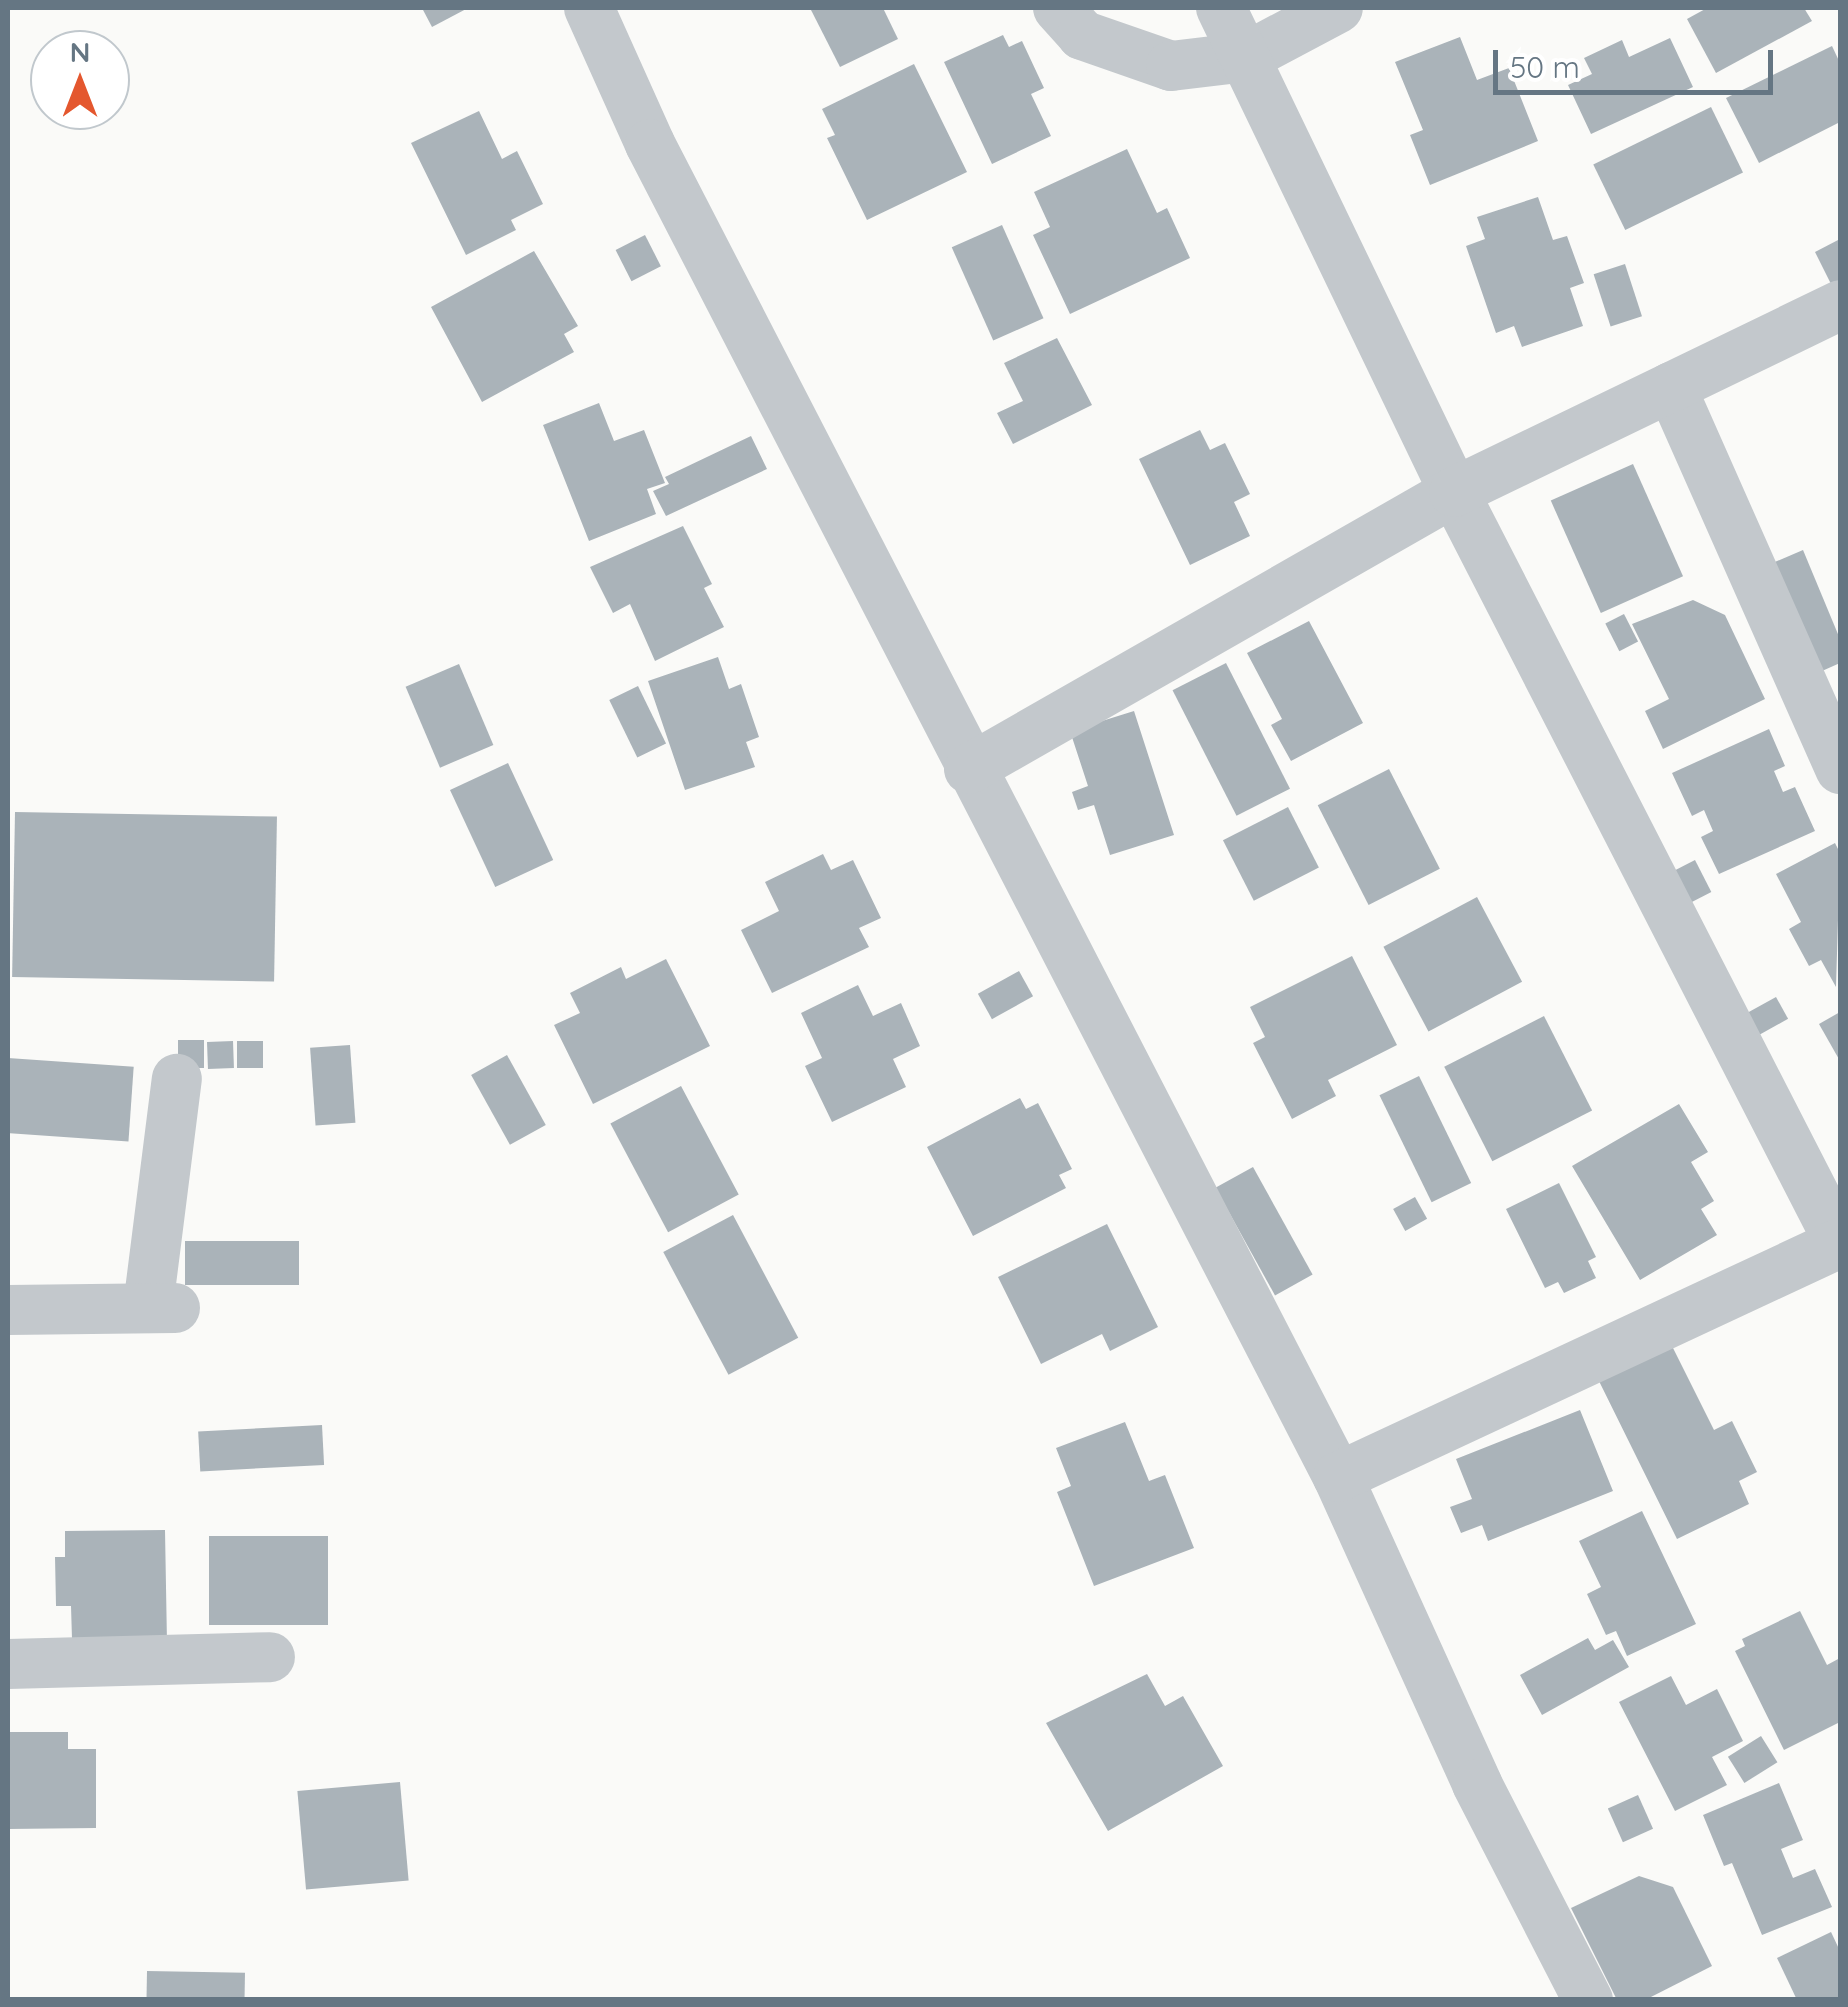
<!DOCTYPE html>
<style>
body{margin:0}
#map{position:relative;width:1848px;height:2007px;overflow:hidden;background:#fafaf8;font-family:Quicksand,sans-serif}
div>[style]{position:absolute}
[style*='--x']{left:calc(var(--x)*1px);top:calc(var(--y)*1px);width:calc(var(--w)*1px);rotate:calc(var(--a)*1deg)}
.building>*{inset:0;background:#aab3b9;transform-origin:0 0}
.minor>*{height:50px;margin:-25px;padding:0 25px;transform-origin:25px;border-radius:25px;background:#c3c8cc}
span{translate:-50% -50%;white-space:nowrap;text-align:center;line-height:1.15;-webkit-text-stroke:10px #fff;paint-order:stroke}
.frame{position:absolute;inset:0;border:10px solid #657683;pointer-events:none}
.north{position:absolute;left:30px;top:30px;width:100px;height:100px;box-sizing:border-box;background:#fff;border:2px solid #c1c8cd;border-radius:50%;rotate:0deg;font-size:28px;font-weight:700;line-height:40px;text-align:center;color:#657683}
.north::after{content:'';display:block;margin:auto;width:35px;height:45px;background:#e4572e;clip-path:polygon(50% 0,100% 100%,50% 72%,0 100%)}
.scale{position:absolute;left:1493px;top:50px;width:280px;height:45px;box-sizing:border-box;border:5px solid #657683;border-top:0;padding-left:12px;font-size:30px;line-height:35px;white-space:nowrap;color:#657683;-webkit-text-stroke:8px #fff;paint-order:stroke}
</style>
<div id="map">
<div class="building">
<i style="clip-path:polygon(422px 8px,468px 8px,432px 27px)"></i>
<i style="clip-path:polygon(810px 8px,883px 8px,898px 39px,840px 67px)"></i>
<i style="clip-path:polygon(1707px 8px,1804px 8px,1812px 21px,1716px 73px,1687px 19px)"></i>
<i style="clip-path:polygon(1003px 35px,1009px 47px,1022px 41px,1044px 88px,1031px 94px,1051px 136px,992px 164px,944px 62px)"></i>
<i style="clip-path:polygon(1460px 37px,1477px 80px,1509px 68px,1538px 141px,1430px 185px,1410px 135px,1423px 130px,1395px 62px)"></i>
<i style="clip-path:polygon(1670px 38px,1693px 87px,1591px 134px,1568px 85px,1592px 74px,1584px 58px,1622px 40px,1629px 57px)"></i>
<i style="clip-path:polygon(1832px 46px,1840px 63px,1840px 122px,1759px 163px,1726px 98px)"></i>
<i style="clip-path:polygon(914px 64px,967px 172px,867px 220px,827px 138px,835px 135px,822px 109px)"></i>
<i style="left:1711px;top:107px;width:73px;height:131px;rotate:64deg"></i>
<i style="clip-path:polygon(479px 111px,502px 159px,517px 151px,543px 204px,511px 220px,516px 230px,466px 255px,411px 143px)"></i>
<i style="clip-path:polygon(1127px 149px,1157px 213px,1167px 208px,1190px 258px,1070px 314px,1033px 235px,1050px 227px,1034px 192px)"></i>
<i style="clip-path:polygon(1538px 197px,1553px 240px,1567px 236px,1584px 283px,1570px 288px,1583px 326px,1522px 347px,1514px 326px,1496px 333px,1466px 246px,1485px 239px,1477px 217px)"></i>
<i style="left:1002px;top:225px;width:102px;height:55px;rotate:66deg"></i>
<i style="left:645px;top:235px;width:35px;height:33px;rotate:63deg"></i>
<i style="clip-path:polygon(1840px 239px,1840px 284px,1833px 288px,1815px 252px)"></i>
<i style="clip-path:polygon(534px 251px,578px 326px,564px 334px,574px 352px,482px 402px,431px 307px)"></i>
<i style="left:1625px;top:264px;width:55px;height:33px;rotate:72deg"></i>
<i style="clip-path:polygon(1057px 338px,1092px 405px,1013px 444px,997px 413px,1023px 401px,1004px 363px)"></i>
<i style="clip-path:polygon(599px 403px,614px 441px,644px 430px,665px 483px,647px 489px,656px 514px,589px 541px,543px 425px)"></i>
<i style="clip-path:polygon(1200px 430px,1210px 450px,1225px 443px,1250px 494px,1234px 502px,1250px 536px,1190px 565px,1139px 459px)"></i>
<i style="clip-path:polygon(751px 436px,767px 469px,666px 516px,653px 491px,669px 484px,665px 477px)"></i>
<i style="left:1633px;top:464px;width:123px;height:90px;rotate:66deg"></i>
<i style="clip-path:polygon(683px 526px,712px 584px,704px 588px,724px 627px,655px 661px,630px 604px,613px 613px,590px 567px)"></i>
<i style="clip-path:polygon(1803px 550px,1840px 639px,1840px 663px,1804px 679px,1756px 570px)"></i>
<i style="clip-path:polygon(1693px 600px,1725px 615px,1765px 699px,1663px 749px,1645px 711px,1669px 699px,1632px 624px)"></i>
<i style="left:1624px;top:614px;width:31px;height:21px;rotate:63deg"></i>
<i style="clip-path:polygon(1309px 621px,1363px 723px,1291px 761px,1271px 725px,1282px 719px,1247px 653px)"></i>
<i style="clip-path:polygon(718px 657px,729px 689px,741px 684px,759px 737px,746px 742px,755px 767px,685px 790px,648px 681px)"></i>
<i style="left:1226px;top:663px;width:141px;height:60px;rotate:63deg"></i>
<i style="left:459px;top:664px;width:88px;height:58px;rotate:67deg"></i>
<i style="left:638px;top:686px;width:64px;height:32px;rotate:64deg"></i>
<i style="clip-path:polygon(1134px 711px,1174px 835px,1110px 855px,1094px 805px,1078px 810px,1072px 792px,1088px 786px,1070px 731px)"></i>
<i style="clip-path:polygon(1769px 729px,1785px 766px,1774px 771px,1783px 792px,1795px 787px,1815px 831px,1719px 874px,1701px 837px,1713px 831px,1704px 810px,1692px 816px,1672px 773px)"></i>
<i style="left:508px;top:763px;width:107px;height:64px;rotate:65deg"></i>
<i style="left:1389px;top:769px;width:112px;height:80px;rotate:63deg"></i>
<i style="left:1288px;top:807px;width:68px;height:73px;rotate:63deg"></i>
<i style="left:15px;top:812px;width:262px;height:165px;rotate:1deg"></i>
<i style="clip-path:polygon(1835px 843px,1840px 853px,1836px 987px,1821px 960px,1809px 966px,1789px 929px,1801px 922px,1776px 874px)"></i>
<i style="clip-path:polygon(823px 854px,831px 870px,853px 860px,881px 918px,859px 928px,869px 947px,772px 993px,741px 930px,779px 911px,765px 882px)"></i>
<i style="left:1695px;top:860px;width:36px;height:35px;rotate:63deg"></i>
<i style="left:1477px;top:897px;width:96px;height:106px;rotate:62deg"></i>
<i style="clip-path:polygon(1352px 956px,1397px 1045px,1328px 1080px,1336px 1096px,1292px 1119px,1253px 1043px,1265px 1037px,1250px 1007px)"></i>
<i style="clip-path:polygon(666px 959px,710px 1046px,593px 1104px,554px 1025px,580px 1013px,570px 993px,621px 967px,626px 979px)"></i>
<i style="left:1019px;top:971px;width:29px;height:47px;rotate:61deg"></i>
<i style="clip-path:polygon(858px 985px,873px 1016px,901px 1003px,920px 1046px,893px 1059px,906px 1087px,832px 1122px,805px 1066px,822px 1058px,801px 1013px)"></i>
<i style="left:1776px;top:997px;width:25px;height:42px;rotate:61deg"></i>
<i style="clip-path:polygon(1840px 1012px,1840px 1061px,1819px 1024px)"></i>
<i style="left:1544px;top:1016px;width:106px;height:112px;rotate:63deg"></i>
<i style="left:178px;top:1040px;width:26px;height:28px"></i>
<i style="left:233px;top:1041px;width:27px;height:26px;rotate:88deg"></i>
<i style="left:263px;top:1041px;width:27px;height:26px;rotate:90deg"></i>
<i style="left:350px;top:1045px;width:78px;height:40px;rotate:86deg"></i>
<i style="left:507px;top:1055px;width:80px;height:41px;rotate:61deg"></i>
<i style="left:8px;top:1058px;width:126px;height:75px;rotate:4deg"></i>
<i style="left:1419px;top:1076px;width:119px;height:44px;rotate:64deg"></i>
<i style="left:681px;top:1086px;width:123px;height:80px;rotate:62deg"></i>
<i style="clip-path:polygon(1020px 1098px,1026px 1109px,1038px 1103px,1072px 1169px,1059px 1175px,1066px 1188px,973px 1236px,927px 1147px)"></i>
<i style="clip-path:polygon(1679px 1104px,1708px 1152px,1691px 1162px,1714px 1201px,1701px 1209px,1717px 1235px,1640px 1280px,1572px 1166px)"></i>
<i style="left:1253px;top:1167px;width:123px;height:43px;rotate:61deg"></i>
<i style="clip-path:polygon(1559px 1183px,1596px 1257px,1588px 1261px,1596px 1278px,1564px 1293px,1558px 1282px,1545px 1288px,1506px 1209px)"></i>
<i style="left:1415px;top:1197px;width:25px;height:25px;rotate:61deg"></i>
<i style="left:733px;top:1215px;width:139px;height:79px;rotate:62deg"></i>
<i style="clip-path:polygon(1107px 1224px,1158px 1327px,1110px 1351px,1102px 1334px,1041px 1364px,998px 1277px)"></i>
<i style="left:185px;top:1241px;width:114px;height:44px"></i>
<i style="clip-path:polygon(1669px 1340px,1714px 1430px,1732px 1421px,1757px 1472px,1739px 1481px,1749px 1504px,1677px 1539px,1596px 1375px)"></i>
<i style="clip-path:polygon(1580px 1410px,1613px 1491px,1488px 1541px,1482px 1525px,1461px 1533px,1450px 1507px,1472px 1499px,1456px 1459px)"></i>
<i style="clip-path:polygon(1125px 1422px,1149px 1481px,1165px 1475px,1194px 1548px,1094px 1586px,1057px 1492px,1071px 1486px,1056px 1448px)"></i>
<i style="left:322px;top:1425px;width:40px;height:124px;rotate:87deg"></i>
<i style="clip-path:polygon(1642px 1511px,1696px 1624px,1627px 1656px,1616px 1631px,1606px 1635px,1587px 1594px,1601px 1587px,1579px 1541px)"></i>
<i style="clip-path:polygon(165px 1530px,167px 1643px,72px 1639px,71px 1606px,56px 1606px,55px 1557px,65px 1557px,65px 1531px)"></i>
<i style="left:209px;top:1536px;width:119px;height:89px"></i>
<i style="clip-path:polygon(1800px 1611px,1827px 1665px,1840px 1658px,1840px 1722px,1784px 1750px,1735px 1651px,1745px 1646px,1742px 1639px)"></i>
<i style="clip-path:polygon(1588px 1638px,1595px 1650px,1613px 1640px,1629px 1667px,1542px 1715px,1520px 1675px)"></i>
<i style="clip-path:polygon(1147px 1674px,1165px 1706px,1183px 1696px,1223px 1766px,1108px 1831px,1046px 1723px)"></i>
<i style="clip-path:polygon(1671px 1676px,1686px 1705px,1717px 1689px,1743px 1741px,1712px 1757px,1727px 1785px,1675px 1811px,1619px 1702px)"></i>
<i style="clip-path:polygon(8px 1732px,68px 1732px,68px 1749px,96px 1749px,96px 1828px,8px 1829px)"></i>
<i style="left:1761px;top:1736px;width:31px;height:39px;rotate:58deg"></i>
<i style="left:400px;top:1782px;width:99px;height:103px;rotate:85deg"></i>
<i style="clip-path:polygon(1779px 1783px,1803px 1840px,1781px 1849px,1793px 1878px,1815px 1869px,1832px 1907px,1762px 1935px,1732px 1863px,1724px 1866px,1703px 1815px)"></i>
<i style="left:1638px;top:1795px;width:37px;height:33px;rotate:66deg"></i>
<i style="clip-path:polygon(1639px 1876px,1673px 1887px,1712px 1966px,1645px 2000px,1617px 2000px,1571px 1908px)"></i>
<i style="clip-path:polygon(1831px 1932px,1840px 1951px,1840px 2000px,1797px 2000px,1777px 1958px)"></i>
<i style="left:147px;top:1971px;width:98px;height:29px;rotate:1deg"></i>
</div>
<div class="minor">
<i style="--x:589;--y:8;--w:149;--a:65.8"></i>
<i style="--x:650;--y:144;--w:1500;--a:62.7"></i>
<i style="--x:1338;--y:1477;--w:337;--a:65.6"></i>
<i style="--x:1477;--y:1784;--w:243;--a:62.8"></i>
<i style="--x:1058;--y:8;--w:36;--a:48"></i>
<i style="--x:1082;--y:35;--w:94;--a:19.2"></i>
<i style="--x:1171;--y:66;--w:76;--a:-6.8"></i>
<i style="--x:1246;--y:57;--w:104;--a:-28"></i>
<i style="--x:1221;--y:8;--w:537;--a:64.29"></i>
<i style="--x:1454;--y:492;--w:845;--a:62.83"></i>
<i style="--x:1671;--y:387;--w:418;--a:66.1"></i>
<i style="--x:969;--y:769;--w:559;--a:-29.73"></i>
<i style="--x:1454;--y:492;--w:429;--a:-25.8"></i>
<i style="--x:148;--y:1307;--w:230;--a:-82.8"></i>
<i style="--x:8;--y:1310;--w:167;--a:-0.7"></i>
<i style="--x:1338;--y:1477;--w:554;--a:-24.99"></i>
<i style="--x:8;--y:1664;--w:262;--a:-1.5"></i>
</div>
<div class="frame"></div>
<div class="north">N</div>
<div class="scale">50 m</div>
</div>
